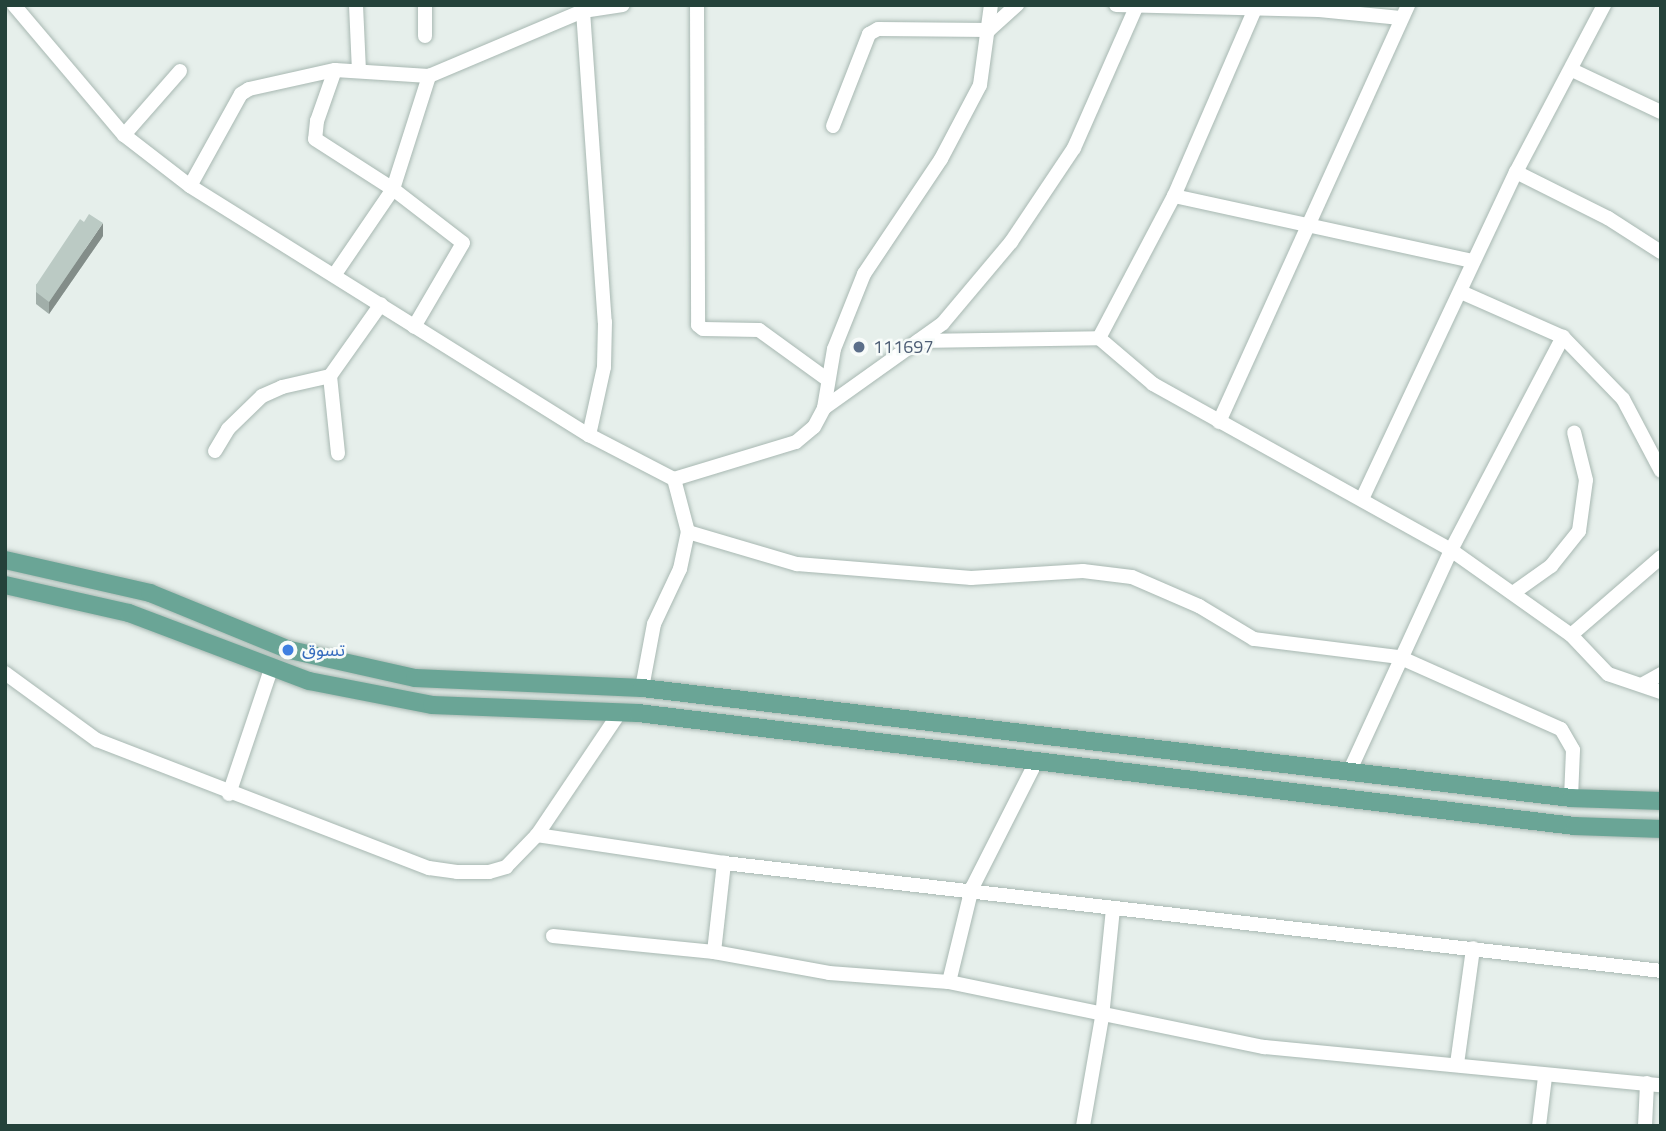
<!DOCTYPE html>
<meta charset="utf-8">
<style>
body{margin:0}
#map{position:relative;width:1666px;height:1131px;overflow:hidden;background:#e6efeb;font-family:"Titillium Web","Noto Sans Arabic",sans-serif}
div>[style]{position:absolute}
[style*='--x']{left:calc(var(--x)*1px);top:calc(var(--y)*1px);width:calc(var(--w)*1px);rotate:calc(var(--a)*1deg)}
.roads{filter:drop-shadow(0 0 2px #a8b8b2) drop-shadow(0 0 2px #a8b8b2)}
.minor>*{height:14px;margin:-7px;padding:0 7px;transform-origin:7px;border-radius:7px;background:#fff}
.major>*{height:18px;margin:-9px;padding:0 9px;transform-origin:9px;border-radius:9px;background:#6aa596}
.wall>*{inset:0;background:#a1aea9}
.shaded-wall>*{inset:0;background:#838d89}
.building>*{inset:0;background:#bbcac4}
.dots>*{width:19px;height:19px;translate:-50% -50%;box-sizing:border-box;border:4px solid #f7fbf9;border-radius:50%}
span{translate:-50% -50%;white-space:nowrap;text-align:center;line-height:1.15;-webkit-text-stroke:5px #f7fbf9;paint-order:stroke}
.service-label{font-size:18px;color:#4e5e75}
.left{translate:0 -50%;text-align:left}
.shop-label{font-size:18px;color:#366cbe}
.frame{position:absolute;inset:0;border:7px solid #24423a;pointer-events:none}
</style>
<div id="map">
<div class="roads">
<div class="minor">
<i style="--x:14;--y:5;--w:170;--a:49.8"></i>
<i style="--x:124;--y:135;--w:83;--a:37.7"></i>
<i style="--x:190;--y:186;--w:470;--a:32"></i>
<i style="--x:589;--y:435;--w:96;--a:27.4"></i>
<i style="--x:674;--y:479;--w:127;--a:-16.9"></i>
<i style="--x:796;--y:442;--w:23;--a:-40"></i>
<i style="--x:814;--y:427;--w:21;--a:-62"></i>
<i style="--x:824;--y:408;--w:60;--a:-80.4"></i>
<i style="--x:834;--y:349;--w:81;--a:-68.2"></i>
<i style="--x:864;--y:274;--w:138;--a:-56.2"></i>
<i style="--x:941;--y:159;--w:84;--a:-62.2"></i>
<i style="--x:980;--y:85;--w:81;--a:-82.2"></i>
<i style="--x:356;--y:5;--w:65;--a:87.4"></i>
<i style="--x:697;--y:5;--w:320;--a:89.8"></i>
<i style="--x:698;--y:325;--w:6;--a:39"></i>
<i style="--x:703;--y:329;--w:56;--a:1"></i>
<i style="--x:759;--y:330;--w:85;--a:35.9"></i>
<i style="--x:1116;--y:5;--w:203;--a:1.4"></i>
<i style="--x:1319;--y:10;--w:82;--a:5.6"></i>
<i style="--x:583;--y:11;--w:312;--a:86"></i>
<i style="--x:605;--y:322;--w:45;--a:91.3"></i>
<i style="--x:604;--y:367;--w:70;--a:102.4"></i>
<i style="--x:425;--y:36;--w:31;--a:-90"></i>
<i style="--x:335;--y:70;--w:54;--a:109.4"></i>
<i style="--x:317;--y:121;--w:18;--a:96"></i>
<i style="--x:315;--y:139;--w:93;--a:32.7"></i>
<i style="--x:393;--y:189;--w:88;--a:37.6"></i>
<i style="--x:463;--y:243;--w:97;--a:120.3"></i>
<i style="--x:1572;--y:70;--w:98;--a:25.3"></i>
<i style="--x:833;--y:126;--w:99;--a:-68.6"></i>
<i style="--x:869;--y:34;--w:10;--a:-29"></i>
<i style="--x:878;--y:29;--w:111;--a:0.5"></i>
<i style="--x:989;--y:30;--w:38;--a:-42"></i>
<i style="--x:124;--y:135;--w:85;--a:-48.8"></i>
<i style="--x:1516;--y:172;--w:103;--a:26.6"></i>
<i style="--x:1608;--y:218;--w:63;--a:32.7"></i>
<i style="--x:190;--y:186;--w:105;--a:-61"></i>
<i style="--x:241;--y:94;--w:9;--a:-32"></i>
<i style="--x:249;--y:89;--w:88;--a:-12.5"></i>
<i style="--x:335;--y:70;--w:94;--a:3.7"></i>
<i style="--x:429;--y:76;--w:167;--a:-22.9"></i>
<i style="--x:583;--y:11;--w:40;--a:-8.5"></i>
<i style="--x:1174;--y:196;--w:306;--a:12.3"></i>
<i style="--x:335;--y:274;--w:103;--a:-55.7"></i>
<i style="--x:393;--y:189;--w:119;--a:-72.3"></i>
<i style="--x:1461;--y:292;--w:111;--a:23.8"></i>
<i style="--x:1563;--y:337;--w:86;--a:45.9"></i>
<i style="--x:1623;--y:399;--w:81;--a:62.2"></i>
<i style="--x:1099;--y:338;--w:161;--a:-62.2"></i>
<i style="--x:1174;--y:196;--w:204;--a:-66.6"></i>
<i style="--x:918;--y:341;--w:181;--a:-0.9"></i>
<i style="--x:1099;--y:338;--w:71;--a:40.4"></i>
<i style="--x:1153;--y:384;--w:341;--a:29.1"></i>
<i style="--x:1451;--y:550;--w:147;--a:35.3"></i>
<i style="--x:1571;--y:635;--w:54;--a:46.5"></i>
<i style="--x:1608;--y:674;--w:56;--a:18.8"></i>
<i style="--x:330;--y:376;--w:78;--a:84.1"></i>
<i style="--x:824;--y:408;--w:146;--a:-35.5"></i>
<i style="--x:943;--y:323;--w:106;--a:-50"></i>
<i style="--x:1011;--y:242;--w:113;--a:-56.2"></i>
<i style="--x:1074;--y:148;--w:156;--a:-66.2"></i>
<i style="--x:1219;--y:422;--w:458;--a:-65.6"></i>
<i style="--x:215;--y:451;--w:26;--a:-59"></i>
<i style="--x:228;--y:429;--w:47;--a:-44.1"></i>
<i style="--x:262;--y:396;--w:22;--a:-24"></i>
<i style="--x:282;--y:387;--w:49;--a:-12.9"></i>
<i style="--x:330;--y:376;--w:88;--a:-54.7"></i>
<i style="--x:1363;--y:497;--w:359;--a:-64.8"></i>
<i style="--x:1516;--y:172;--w:189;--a:-62.2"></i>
<i style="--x:688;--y:532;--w:114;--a:16.4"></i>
<i style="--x:797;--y:564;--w:175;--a:4.6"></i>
<i style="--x:971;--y:578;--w:112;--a:-3.6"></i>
<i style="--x:1083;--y:571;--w:49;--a:7"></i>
<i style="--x:1132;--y:577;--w:73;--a:23.4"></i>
<i style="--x:1199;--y:606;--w:64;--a:31"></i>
<i style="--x:1254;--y:639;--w:146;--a:7.1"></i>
<i style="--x:1399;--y:657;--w:177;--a:24"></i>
<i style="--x:1561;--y:729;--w:24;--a:60"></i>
<i style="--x:1573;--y:750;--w:48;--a:92.4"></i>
<i style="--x:1513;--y:593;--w:47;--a:-35.4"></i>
<i style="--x:1551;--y:566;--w:45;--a:-51.3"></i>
<i style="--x:1579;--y:531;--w:51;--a:-82.2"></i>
<i style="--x:1586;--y:480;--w:49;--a:-104"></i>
<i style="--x:1571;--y:635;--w:119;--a:-40.9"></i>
<i style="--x:5;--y:673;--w:114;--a:36.1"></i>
<i style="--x:97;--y:740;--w:356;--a:21.1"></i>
<i style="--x:429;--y:868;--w:28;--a:8"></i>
<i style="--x:457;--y:872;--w:32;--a:0"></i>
<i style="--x:489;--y:872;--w:18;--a:-16"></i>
<i style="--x:506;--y:867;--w:45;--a:-45.9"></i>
<i style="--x:537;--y:835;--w:148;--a:-56"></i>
<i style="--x:1643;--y:684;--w:21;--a:-29"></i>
<i style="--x:642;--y:688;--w:65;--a:-79.4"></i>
<i style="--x:654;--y:624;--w:61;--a:-64.7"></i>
<i style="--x:680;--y:569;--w:38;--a:-78"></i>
<i style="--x:688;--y:532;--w:55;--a:-104.8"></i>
<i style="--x:1350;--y:770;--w:242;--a:-65.3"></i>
<i style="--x:1451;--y:550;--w:241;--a:-62.3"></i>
<i style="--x:229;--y:794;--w:132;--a:-71.4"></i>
<i style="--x:537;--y:835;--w:189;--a:8.5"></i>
<i style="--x:724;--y:863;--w:943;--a:6.57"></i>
<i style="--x:553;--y:936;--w:162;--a:5.7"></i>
<i style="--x:714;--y:952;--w:117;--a:10.3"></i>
<i style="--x:829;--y:973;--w:120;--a:4.3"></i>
<i style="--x:949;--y:982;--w:322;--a:11.7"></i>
<i style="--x:1264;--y:1047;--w:399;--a:5.5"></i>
<i style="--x:714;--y:952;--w:90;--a:-83.6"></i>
<i style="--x:949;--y:982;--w:97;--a:-76.3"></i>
<i style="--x:972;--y:888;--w:144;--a:-63.1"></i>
<i style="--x:1457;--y:1064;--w:117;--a:-82.1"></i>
<i style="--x:1083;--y:1126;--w:111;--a:-80.1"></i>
<i style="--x:1102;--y:1017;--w:109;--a:-84.2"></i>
<i style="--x:1539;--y:1126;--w:49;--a:-83"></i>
<i style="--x:1645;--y:1126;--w:43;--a:-87.3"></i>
</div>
<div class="major">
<i style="--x:5;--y:560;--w:149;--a:12.8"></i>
<i style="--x:150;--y:593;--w:151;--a:22.2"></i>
<i style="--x:290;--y:650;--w:128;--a:12.6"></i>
<i style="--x:415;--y:678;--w:227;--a:2.5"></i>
<i style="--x:642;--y:688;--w:935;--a:6.75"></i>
<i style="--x:1571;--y:798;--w:90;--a:1.9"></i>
<i style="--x:5;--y:585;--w:127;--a:12.7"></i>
<i style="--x:129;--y:613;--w:192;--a:20.7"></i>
<i style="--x:309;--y:681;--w:125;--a:11"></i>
<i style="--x:432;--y:705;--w:206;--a:2.2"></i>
<i style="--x:638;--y:713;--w:944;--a:6.88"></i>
<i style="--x:1575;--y:826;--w:86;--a:2"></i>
</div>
</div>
<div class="wall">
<i style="clip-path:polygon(103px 236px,49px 314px,36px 304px,36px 285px)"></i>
</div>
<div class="shaded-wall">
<i style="clip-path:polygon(103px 223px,103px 236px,49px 314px,49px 302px)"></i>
</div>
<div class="building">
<i style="clip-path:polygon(89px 214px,103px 223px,49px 302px,36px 292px,36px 285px,80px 219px,84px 222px)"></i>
</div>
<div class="dots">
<i style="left:859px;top:347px;background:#5c6f8a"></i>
<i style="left:288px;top:650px;background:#3f7fe0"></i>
</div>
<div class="service-label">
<span class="left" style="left:873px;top:347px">111697</span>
</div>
<div class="shop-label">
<span class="left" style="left:302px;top:650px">تسوق</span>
</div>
<div class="frame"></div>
</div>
